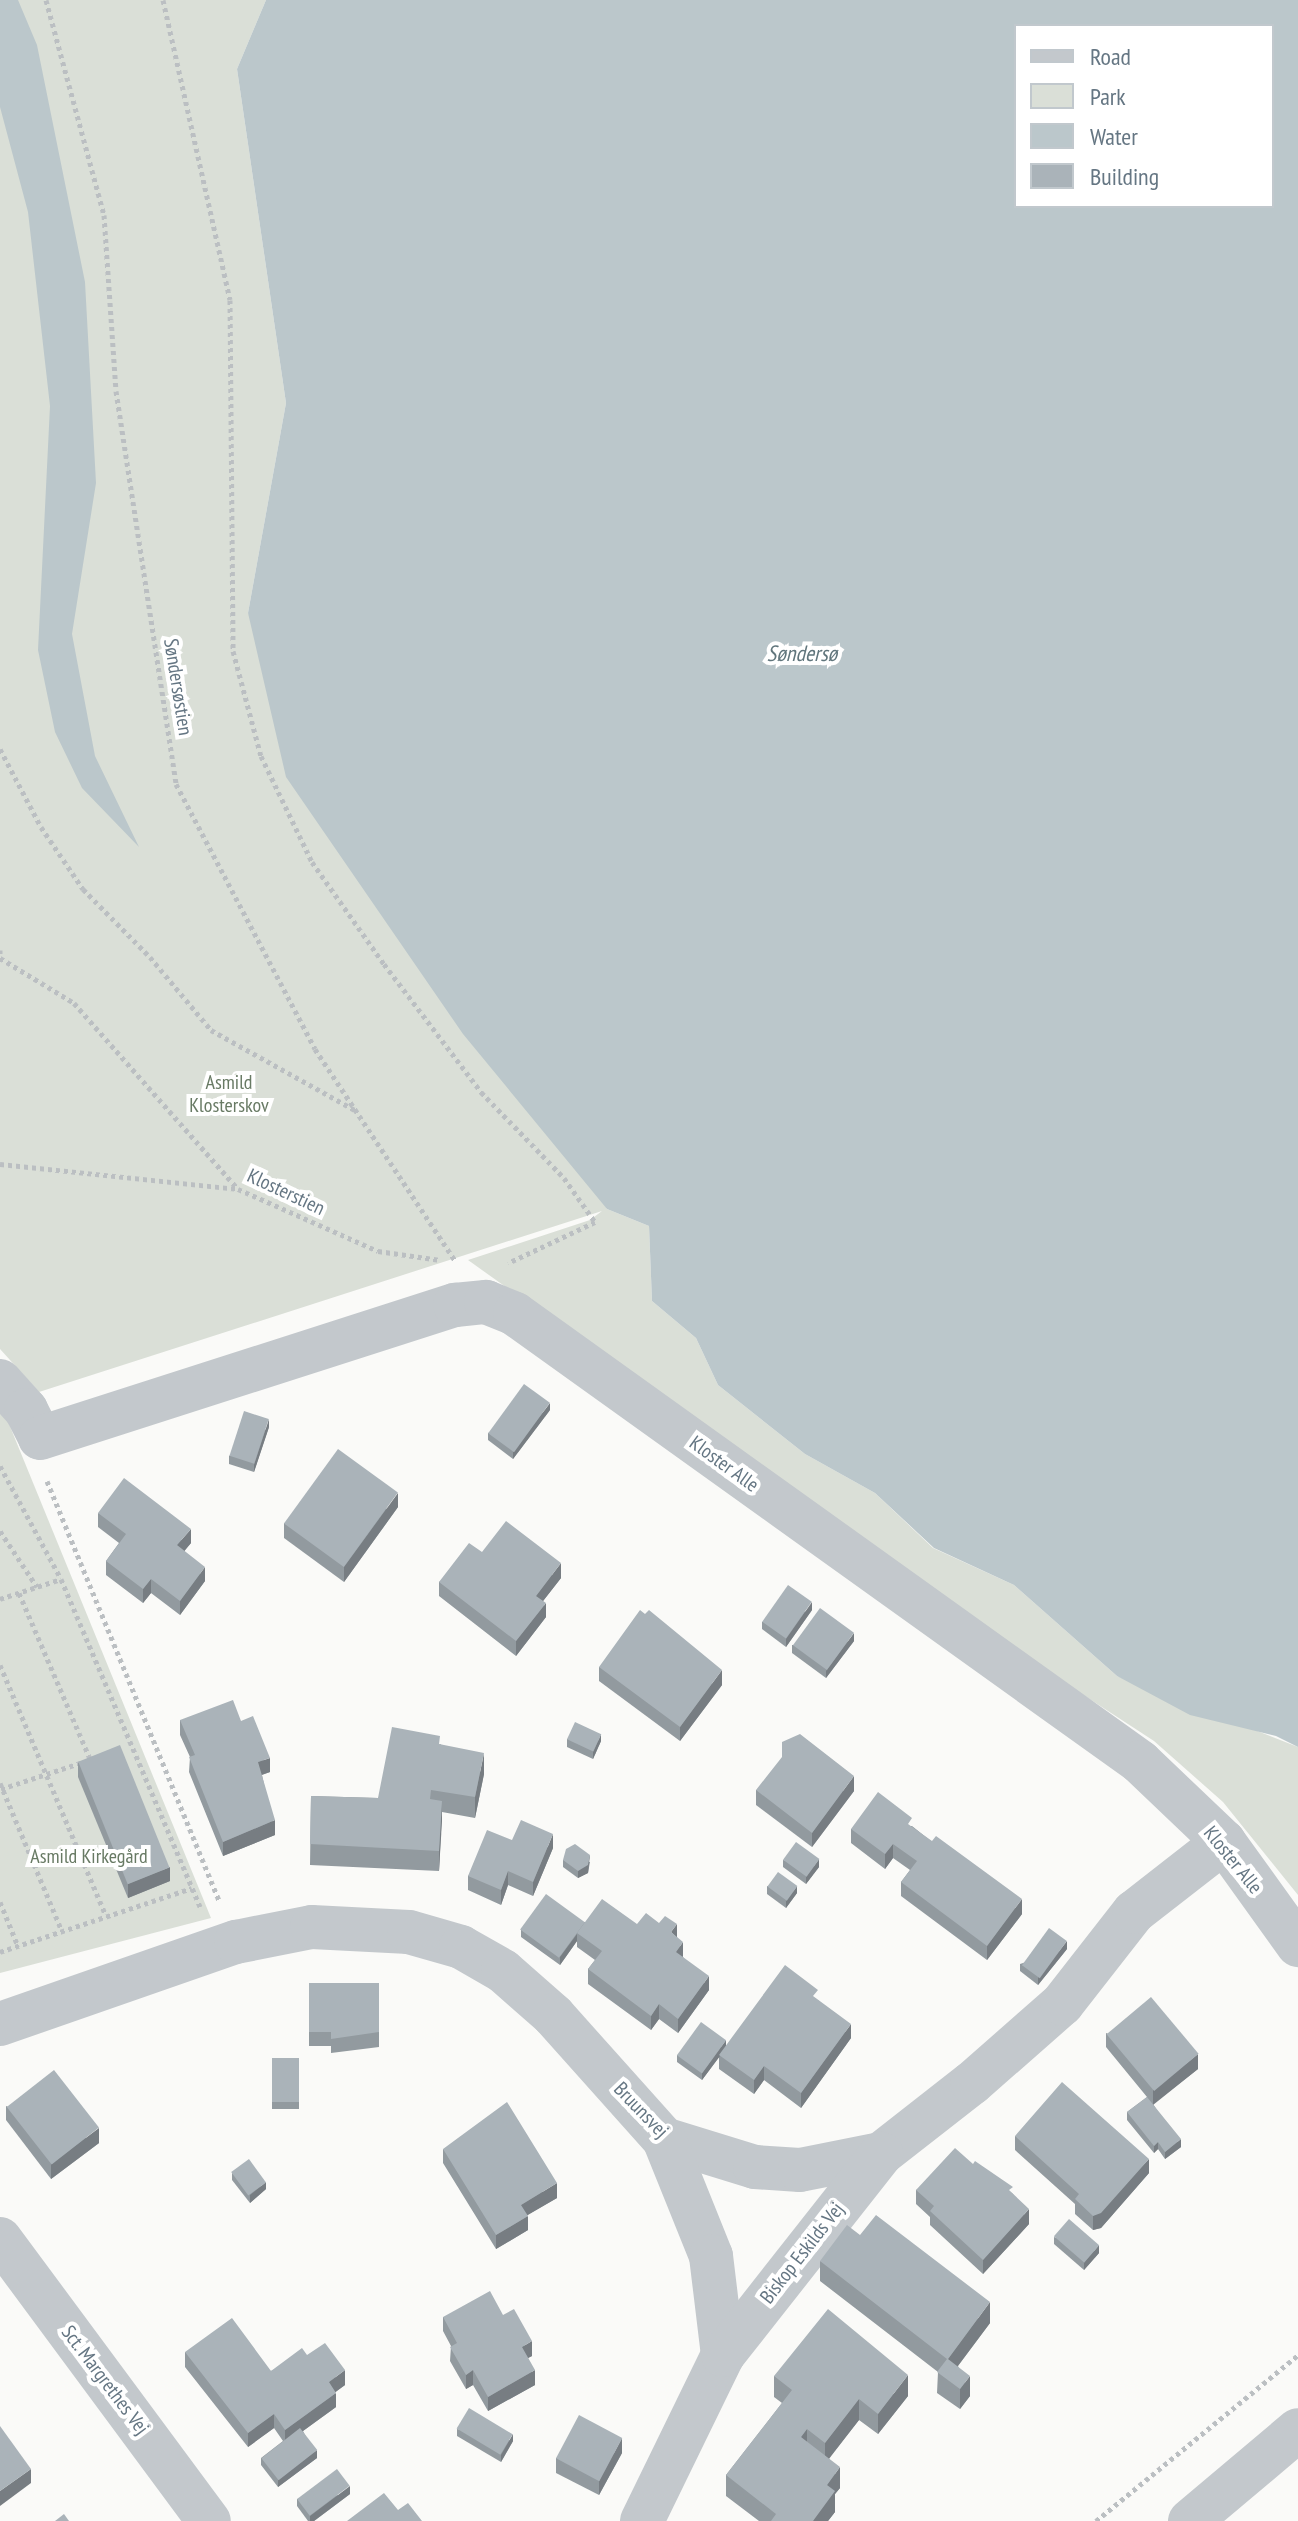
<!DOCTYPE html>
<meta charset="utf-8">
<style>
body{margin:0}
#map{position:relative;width:1298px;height:2521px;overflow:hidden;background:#fafaf8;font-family:"PT Sans Narrow",sans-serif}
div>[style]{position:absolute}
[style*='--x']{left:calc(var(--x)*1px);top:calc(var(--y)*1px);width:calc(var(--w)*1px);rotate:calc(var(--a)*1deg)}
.green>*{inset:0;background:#dadfd7}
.water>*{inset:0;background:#bbc7cb}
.path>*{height:5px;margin-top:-2.5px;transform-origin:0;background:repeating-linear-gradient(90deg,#bbbfc2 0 4px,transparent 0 8px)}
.minor>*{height:44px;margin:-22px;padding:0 22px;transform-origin:22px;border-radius:22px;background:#c3c8cc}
.wall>*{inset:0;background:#929a9f;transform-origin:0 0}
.shaded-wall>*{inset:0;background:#777d82}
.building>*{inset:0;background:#aab3b9;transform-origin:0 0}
span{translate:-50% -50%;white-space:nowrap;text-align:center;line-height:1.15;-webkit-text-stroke:8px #fff;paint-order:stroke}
.street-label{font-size:20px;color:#657683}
.park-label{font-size:20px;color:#687a64}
.water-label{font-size:22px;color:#60757c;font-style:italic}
.legend{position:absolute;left:1014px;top:24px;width:260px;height:184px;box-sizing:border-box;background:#fff;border:2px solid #c1c8cd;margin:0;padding:10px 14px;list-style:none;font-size:24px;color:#657683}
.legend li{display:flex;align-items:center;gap:16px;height:40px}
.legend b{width:40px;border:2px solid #c1c8cd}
</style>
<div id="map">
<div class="green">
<i style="clip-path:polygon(0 0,266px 0,237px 69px,286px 403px,248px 613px,607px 1209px,649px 1226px,652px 1301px,696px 1338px,718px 1385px,805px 1454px,875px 1493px,933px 1548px,1014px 1585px,1117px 1676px,1298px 1747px,1298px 1895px,1223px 1802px,1154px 1741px,987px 1632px,468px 1260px,590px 1220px,602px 1211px,39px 1392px,0 1349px)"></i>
<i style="clip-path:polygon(0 1402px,211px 1918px,0 1973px)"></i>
</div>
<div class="water">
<i style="clip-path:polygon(0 0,18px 0,37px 45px,85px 282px,96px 483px,72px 634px,95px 756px,139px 847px,82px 788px,55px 732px,38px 650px,50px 406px,28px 212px,0 107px)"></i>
<i style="clip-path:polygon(evenodd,266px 0,1298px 0,1298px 1747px,1276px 1736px,1190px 1715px,1117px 1676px,1014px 1585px,934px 1548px,875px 1493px,805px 1454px,718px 1385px,696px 1338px,652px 1301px,649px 1226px,607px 1209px,463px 1034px,286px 777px,248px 613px,286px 403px,237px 69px,266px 0,1272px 26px,1272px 206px,1016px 206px,1016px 26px,1272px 26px)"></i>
</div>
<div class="path">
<i style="--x:46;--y:0;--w:223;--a:74.9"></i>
<i style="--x:104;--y:215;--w:176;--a:86.1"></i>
<i style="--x:116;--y:391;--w:398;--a:81.3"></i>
<i style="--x:176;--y:784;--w:299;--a:62.3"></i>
<i style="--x:315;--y:1049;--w:255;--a:56.5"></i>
<i style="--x:163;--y:0;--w:307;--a:77.4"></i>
<i style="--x:230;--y:300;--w:351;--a:89.5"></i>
<i style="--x:233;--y:651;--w:109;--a:75.1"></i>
<i style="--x:261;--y:756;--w:118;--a:64.3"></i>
<i style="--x:312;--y:862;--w:125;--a:54.8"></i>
<i style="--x:384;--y:964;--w:161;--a:52.8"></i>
<i style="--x:481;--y:1092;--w:120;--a:46"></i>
<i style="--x:564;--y:1178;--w:54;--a:54.8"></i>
<i style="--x:595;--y:1222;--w:96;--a:154.8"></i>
<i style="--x:0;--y:749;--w:88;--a:62.3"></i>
<i style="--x:41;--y:827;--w:75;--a:55.9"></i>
<i style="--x:83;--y:889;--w:95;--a:45.4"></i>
<i style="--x:150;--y:957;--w:95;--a:50.1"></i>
<i style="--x:211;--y:1030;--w:165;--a:29.1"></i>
<i style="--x:0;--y:950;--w:13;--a:90"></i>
<i style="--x:0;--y:958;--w:87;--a:31.3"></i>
<i style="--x:74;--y:1003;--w:248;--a:48.6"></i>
<i style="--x:238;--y:1189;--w:153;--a:23.9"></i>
<i style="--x:378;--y:1251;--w:63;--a:8.3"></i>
<i style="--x:0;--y:1164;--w:238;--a:6"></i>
<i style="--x:0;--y:1466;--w:128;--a:61.6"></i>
<i style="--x:61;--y:1579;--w:356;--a:67"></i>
<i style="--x:47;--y:1481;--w:454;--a:67.7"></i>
<i style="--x:0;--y:1531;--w:67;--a:56.5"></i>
<i style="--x:19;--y:1593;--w:181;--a:66.8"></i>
<i style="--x:0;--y:1599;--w:64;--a:-18.2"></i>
<i style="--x:0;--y:1665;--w:272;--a:67.1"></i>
<i style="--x:0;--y:1783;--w:160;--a:67.3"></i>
<i style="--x:1;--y:1789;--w:86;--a:-18.2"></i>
<i style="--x:0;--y:1902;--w:48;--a:67.8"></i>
<i style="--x:0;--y:1952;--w:202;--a:-18.4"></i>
<i style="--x:1096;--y:2521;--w:261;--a:-39.4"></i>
</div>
<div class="minor">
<i style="--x:0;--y:1381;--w:39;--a:48"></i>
<i style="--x:26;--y:1410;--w:31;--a:63"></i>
<i style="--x:40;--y:1438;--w:436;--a:-17.8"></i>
<i style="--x:455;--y:1305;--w:31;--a:-6"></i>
<i style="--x:486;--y:1302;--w:31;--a:22"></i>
<i style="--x:515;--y:1314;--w:769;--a:35.63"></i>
<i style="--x:1140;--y:1762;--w:116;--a:43.6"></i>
<i style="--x:1224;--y:1842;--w:127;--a:54.3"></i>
<i style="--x:0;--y:2024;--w:250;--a:-19.2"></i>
<i style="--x:236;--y:1942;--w:77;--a:-11.2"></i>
<i style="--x:312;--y:1927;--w:97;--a:3"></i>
<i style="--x:409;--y:1932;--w:54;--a:16.1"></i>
<i style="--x:461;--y:1947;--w:48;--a:29.7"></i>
<i style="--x:503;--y:1971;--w:67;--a:41.3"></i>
<i style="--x:553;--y:2015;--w:166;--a:48.2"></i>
<i style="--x:664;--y:2139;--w:95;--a:17.1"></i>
<i style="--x:755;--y:2167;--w:45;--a:3.8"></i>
<i style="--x:800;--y:2170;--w:83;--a:-11.2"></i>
<i style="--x:881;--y:2154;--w:115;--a:-38"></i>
<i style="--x:972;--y:2083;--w:120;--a:-41.3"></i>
<i style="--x:1062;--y:2004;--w:117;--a:-52"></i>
<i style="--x:1134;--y:1912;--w:114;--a:-37.9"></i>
<i style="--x:664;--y:2139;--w:126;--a:68.1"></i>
<i style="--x:711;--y:2256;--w:100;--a:83.1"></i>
<i style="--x:0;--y:2239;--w:351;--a:53.5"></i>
<i style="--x:642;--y:2521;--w:185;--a:-64"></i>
<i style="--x:723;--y:2355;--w:256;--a:-51.8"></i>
<i style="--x:1190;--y:2521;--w:141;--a:-40.1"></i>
</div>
<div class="wall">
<i style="clip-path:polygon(550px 1410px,513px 1459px,488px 1440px,488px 1433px)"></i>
<i style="clip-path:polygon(269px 1427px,254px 1472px,229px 1464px,229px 1456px)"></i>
<i style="clip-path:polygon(398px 1507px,344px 1582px,284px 1538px,284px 1523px)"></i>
<i style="clip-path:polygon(98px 1513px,191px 1543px,184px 1551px,205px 1581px,180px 1615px,151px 1593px,143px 1603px,106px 1575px,106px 1561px,119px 1543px,98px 1527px)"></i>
<i style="clip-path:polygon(482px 1552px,561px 1578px,543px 1601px,546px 1617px,516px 1656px,439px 1596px,439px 1582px)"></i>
<i style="clip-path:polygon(812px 1610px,786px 1647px,762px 1629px,762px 1622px)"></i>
<i style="clip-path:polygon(854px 1641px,826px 1678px,792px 1653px,792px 1645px)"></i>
<i style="clip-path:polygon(599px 1667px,722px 1685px,680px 1741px,599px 1681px)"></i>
<i style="clip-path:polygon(180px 1720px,241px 1721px,270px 1772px,262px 1775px,275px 1835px,223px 1856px,189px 1772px,190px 1757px,180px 1735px)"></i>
<i style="clip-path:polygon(567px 1739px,601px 1741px,593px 1759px,567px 1747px)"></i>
<i style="clip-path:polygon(440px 1744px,484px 1774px,475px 1818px,442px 1812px,439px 1871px,310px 1865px,311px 1796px,378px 1798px)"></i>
<i style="clip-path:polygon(78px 1762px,170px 1881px,128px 1898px,78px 1777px)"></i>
<i style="clip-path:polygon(756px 1790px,854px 1791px,812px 1847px,756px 1805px)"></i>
<i style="clip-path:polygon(912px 1826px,1022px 1914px,987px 1960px,901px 1896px,901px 1882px,910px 1870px,893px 1858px,885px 1869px,851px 1843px,851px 1829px)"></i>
<i style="clip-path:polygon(512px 1840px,553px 1848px,533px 1896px,508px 1885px,501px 1905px,468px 1890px,468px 1876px)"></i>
<i style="clip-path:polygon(563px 1860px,590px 1862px,588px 1873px,578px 1878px,563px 1867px)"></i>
<i style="clip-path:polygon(783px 1860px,819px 1867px,806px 1884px,783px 1867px)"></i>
<i style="clip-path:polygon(767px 1886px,797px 1893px,786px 1908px,767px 1894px)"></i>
<i style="clip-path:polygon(585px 1922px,637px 1924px,677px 1937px,683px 1957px,709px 1990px,678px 2033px,659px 2019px,651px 2030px,588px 1984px,588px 1969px,595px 1960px,577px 1947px,577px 1941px,560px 1965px,521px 1937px,521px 1930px)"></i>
<i style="clip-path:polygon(1067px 1949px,1038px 1985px,1020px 1971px,1020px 1964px)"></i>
<i style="clip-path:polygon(309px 1983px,379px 1983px,379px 2047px,331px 2053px,331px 2046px,309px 2046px)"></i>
<i style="clip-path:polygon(818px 2000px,851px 2038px,801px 2108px,764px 2080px,754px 2094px,719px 2069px,719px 2057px,702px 2080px,677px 2062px,677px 2055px,726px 2046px)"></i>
<i style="clip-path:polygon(1106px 2033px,1198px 2069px,1153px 2104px,1181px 2147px,1165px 2159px,1158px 2149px,1154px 2153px,1127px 2120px,1127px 2112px,1147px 2097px,1106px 2047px)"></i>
<i style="left:272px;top:2058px;width:27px;height:51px"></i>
<i style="clip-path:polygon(6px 2106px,99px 2143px,51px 2179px,6px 2120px)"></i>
<i style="clip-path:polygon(1015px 2136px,1149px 2173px,1101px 2228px,1093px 2230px,1075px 2214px,1075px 2204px,1015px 2150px)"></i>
<i style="clip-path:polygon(443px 2149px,557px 2198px,527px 2215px,528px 2230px,496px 2249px,443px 2163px)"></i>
<i style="clip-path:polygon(973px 2164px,1013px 2194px,1029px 2224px,983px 2274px,930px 2225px,930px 2217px,916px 2204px,916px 2190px)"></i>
<i style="clip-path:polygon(232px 2173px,266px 2189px,250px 2203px,232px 2180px)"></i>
<i style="clip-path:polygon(1054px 2237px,1099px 2253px,1084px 2270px,1054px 2244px)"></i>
<i style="clip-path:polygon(820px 2261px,990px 2323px,958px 2366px,970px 2396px,960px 2409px,937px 2393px,938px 2372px,820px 2281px)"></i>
<i style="clip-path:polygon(503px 2315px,532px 2356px,528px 2358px,535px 2385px,488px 2411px,473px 2385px,466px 2389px,450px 2361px,451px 2346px,443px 2331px,443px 2317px)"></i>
<i style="clip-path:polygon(185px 2352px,271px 2371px,307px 2355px,345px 2385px,335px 2392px,336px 2407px,303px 2431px,317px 2458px,278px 2487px,261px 2465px,261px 2458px,283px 2441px,274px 2428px,248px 2447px,185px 2367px)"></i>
<i style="clip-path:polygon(774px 2376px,908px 2396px,878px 2434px,859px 2420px,829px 2458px,840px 2488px,835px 2494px,835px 2512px,828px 2521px,759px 2521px,726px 2496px,726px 2475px,782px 2403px,774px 2397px)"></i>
<i style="clip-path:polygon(457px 2429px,513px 2441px,501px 2462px,457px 2436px)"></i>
<i style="clip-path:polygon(622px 2453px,599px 2495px,556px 2473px,556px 2458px)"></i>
<i style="clip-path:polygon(350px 2494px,314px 2521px,308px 2521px,297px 2506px,297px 2499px)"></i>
</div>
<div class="shaded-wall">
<i style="clip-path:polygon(550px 1403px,550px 1410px,513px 1459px,513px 1452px)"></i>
<i style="clip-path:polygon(269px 1419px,269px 1427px,254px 1472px,254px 1465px)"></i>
<i style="clip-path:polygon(398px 1493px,398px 1507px,344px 1582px,344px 1567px)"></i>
<i style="clip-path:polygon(191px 1529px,191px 1543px,177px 1560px,177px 1545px)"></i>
<i style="clip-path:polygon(561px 1563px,561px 1578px,536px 1610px,536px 1596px)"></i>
<i style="clip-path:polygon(205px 1567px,205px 1581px,180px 1615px,180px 1601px)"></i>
<i style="clip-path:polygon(151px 1579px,151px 1593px,143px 1603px,143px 1589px)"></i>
<i style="clip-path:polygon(812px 1602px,812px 1610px,786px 1647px,786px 1639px)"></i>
<i style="clip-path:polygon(546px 1603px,546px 1617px,516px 1656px,516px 1641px)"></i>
<i style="clip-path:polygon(854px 1633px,854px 1641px,826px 1678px,826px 1671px)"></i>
<i style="clip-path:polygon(722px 1670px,722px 1685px,680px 1741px,680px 1727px)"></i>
<i style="clip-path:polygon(601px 1734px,601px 1741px,593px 1759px,593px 1752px)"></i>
<i style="clip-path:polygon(484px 1753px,484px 1774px,475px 1818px,475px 1797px)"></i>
<i style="clip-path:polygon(270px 1758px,270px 1772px,258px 1776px,258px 1762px)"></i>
<i style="clip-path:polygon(854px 1776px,854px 1791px,812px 1847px,812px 1833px)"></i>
<i style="clip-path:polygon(442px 1801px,442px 1821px,439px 1871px,439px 1851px)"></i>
<i style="clip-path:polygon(275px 1820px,275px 1835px,223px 1856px,223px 1842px)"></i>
<i style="clip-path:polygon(553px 1834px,553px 1848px,533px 1896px,533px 1882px)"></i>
<i style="clip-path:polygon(893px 1844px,893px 1858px,885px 1869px,885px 1854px)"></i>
<i style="clip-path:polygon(590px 1855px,588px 1873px,578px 1878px,578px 1871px)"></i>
<i style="clip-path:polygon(819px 1859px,819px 1867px,806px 1884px,806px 1877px)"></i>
<i style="clip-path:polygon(170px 1867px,170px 1881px,128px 1898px,128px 1884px)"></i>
<i style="clip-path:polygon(508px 1871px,508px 1885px,501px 1905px,501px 1890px)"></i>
<i style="clip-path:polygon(797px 1886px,797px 1893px,786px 1908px,786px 1901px)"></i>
<i style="clip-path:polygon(1022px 1899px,1022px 1914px,987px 1960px,987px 1946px)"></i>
<i style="clip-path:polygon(677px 1924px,677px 1938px,671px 1932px)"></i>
<i style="clip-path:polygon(577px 1934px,577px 1941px,560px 1965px,560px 1957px)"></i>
<i style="clip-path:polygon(1067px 1941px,1067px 1949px,1038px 1985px,1038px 1978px)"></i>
<i style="clip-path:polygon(683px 1942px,683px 1956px,676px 1966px,676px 1952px)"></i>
<i style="clip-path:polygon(709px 1976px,709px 1990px,678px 2033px,678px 2019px)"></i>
<i style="clip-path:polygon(659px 2004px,659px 2019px,651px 2030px,651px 2016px)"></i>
<i style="clip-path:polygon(851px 2024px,851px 2038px,801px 2108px,801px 2093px)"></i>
<i style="clip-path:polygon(726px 2040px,726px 2048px,702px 2080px,702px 2073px)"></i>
<i style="clip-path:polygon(1198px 2054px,1198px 2069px,1153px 2105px,1153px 2090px)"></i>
<i style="clip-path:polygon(764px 2066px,764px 2080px,754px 2094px,754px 2080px)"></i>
<i style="clip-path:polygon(99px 2128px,99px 2143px,51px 2179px,51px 2164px)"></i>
<i style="clip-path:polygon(1181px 2139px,1181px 2147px,1165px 2159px,1165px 2152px)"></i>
<i style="clip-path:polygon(1158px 2142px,1158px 2149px,1154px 2153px,1154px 2146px)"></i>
<i style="clip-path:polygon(1149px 2159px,1149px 2173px,1101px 2228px,1093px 2230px,1093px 2216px)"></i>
<i style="clip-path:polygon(266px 2182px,266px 2189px,250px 2203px,250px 2195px)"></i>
<i style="clip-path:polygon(557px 2183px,557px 2198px,521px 2219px,521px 2205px)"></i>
<i style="clip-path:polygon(1029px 2209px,1029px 2224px,983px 2274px,983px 2260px)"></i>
<i style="clip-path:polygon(528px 2216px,528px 2230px,496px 2249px,496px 2235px)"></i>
<i style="clip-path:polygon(1099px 2245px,1099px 2253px,1084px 2270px,1084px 2263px)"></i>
<i style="clip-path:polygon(990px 2302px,990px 2323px,948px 2379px,948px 2359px)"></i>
<i style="clip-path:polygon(532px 2341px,532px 2356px,522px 2361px,522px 2347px)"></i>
<i style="clip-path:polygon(345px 2370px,345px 2385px,329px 2397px,329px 2382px)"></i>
<i style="clip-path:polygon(473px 2370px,473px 2385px,466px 2389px,466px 2375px)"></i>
<i style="clip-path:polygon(535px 2370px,535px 2385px,488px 2411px,488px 2397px)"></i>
<i style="clip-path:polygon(908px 2375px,908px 2396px,878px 2434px,878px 2414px)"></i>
<i style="clip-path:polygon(970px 2376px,970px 2396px,960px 2409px,960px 2389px)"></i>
<i style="clip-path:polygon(336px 2393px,336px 2407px,285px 2444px,285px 2430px)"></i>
<i style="clip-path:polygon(859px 2399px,859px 2420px,825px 2464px,825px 2443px)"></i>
<i style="clip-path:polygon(274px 2414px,274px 2428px,248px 2447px,248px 2433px)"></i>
<i style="clip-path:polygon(807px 2429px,807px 2450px,801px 2437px)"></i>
<i style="clip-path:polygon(513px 2434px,513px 2441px,501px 2462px,501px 2455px)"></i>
<i style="clip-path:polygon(622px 2438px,622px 2453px,599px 2495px,599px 2481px)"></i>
<i style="clip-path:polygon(317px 2450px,317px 2458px,278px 2487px,278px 2480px)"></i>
<i style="clip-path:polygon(840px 2467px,840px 2488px,835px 2494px,835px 2512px,828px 2521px,813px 2521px,827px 2485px)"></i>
<i style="clip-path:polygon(31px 2469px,31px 2483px,0 2506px,0 2491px)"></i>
<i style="clip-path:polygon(350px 2486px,350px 2494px,314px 2521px,310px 2521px,310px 2516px)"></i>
</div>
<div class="building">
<i style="left:524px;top:1384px;width:32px;height:61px;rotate:36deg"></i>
<i style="left:244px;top:1411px;width:26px;height:47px;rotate:18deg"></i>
<i style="left:338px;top:1449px;width:74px;height:92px;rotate:36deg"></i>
<i style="clip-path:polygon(124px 1478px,191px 1529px,177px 1545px,205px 1567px,180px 1601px,151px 1579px,143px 1589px,106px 1561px,126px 1534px,98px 1513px)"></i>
<i style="clip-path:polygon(506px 1521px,561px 1563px,536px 1596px,546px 1603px,516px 1641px,439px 1582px,469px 1543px,482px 1552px)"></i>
<i style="left:788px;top:1585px;width:29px;height:45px;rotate:35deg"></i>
<i style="left:820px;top:1608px;width:42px;height:46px;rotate:36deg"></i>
<i style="clip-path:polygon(640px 1610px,645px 1614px,649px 1610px,722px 1670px,680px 1727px,599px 1667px)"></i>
<i style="clip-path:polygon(233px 1700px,241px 1721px,253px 1716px,270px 1758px,258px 1762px,275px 1820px,223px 1842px,189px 1757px,195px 1755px,180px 1720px)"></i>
<i style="left:575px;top:1722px;width:29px;height:19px;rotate:25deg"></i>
<i style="clip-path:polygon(392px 1727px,440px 1736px,439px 1744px,484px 1753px,475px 1797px,431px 1790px,430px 1799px,442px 1801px,439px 1851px,310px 1844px,311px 1796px,378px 1798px)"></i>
<i style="clip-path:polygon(800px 1734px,854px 1776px,812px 1833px,756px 1790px,782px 1757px,782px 1742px)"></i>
<i style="left:120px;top:1745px;width:132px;height:45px;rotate:68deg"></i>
<i style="clip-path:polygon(878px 1792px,912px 1818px,908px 1824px,932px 1841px,936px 1836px,1022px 1899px,987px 1946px,901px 1882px,917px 1861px,893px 1844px,885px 1854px,851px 1829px)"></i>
<i style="clip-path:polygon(521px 1820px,553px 1834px,533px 1882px,508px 1871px,501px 1890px,468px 1876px,487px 1830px,512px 1840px)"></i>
<i style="left:796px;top:1842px;width:29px;height:22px;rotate:36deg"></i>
<i style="clip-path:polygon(575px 1844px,590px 1855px,588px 1865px,578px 1871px,563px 1860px,566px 1849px)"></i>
<i style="left:778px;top:1872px;width:24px;height:18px;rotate:36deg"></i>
<i style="left:546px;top:1894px;width:48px;height:44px;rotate:36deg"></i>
<i style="clip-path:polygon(602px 1899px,637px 1924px,646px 1913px,659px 1923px,665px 1916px,677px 1924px,671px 1932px,683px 1942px,676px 1952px,709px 1976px,678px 2019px,659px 2004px,651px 2016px,588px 1969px,602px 1951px,577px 1933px)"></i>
<i style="left:1049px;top:1928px;width:22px;height:46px;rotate:36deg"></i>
<i style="clip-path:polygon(785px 1965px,818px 1990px,813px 1996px,851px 2024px,801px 2093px,764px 2066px,754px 2080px,719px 2055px)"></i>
<i style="clip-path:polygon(309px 1983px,379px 1983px,379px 2032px,331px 2039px,331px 2032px,309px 2032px)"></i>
<i style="left:1151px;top:1997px;width:74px;height:58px;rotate:50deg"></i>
<i style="left:701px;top:2022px;width:31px;height:41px;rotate:36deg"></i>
<i style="left:272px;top:2058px;width:27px;height:44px"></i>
<i style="left:54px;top:2070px;width:73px;height:60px;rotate:52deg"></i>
<i style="clip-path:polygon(1062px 2082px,1149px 2159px,1101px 2213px,1093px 2216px,1075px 2199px,1079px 2194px,1015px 2136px)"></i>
<i style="clip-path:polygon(1147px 2097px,1181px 2139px,1165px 2152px,1158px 2142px,1154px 2146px,1127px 2112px)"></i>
<i style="clip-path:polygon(507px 2102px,557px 2183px,521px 2205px,528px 2216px,496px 2235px,443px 2149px)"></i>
<i style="clip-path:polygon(955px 2148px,973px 2164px,975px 2161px,1013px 2187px,1009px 2190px,1029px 2209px,983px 2260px,930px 2211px,934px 2206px,916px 2190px)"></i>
<i style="left:249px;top:2159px;width:29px;height:22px;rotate:54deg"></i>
<i style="clip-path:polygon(876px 2215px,990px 2302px,948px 2359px,970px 2376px,960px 2389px,937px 2372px,947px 2359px,820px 2261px,847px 2225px,860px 2235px)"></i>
<i style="left:1069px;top:2219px;width:40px;height:23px;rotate:41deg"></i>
<i style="clip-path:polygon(490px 2291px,503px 2315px,514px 2309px,532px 2341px,522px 2347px,535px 2370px,488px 2397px,473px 2370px,466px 2375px,450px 2347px,457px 2343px,443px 2317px)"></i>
<i style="clip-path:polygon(828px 2309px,908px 2375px,878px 2414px,859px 2399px,825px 2443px,807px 2429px,801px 2437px,840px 2467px,827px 2485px,835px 2491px,813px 2521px,771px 2521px,776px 2514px,726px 2475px,792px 2390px,774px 2376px)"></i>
<i style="clip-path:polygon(232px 2318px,271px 2371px,302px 2348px,307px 2355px,325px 2343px,345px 2370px,329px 2382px,336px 2393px,285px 2430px,274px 2414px,248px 2433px,185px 2352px)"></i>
<i style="left:469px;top:2408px;width:51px;height:24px;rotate:31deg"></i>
<i style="left:579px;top:2415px;width:49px;height:49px;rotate:28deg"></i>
<i style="clip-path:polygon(0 2426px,31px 2469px,0 2491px)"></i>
<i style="left:300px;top:2428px;width:28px;height:49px;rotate:52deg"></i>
<i style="left:337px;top:2469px;width:21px;height:50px;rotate:53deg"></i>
<i style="clip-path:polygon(384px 2493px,398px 2510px,408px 2503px,422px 2521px,347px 2521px)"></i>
<i style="clip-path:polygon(64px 2514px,69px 2521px,55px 2521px)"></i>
</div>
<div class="street-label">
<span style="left:178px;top:687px;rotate:81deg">Søndersøstien</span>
<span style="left:286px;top:1192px;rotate:25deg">Klosterstien</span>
<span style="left:724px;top:1464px;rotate:36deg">Kloster Alle</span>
<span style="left:1233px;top:1860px;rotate:51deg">Kloster Alle</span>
<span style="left:641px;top:2110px;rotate:46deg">Bruunsvej</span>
<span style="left:802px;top:2253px;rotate:-52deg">Biskop Eskilds Vej</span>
<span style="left:105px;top:2380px;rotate:53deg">Sct. Margrethes Vej</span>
</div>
<div class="park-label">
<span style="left:229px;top:1094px">Asmild<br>Klosterskov</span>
<span style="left:89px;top:1856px">Asmild Kirkegård</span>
</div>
<div class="water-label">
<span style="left:802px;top:654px">Søndersø</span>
</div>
<ul class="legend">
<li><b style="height:10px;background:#c3c8cc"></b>Road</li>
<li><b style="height:22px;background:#dadfd7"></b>Park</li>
<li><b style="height:22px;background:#bbc7cb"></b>Water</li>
<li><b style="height:22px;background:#aab3b9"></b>Building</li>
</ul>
</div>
